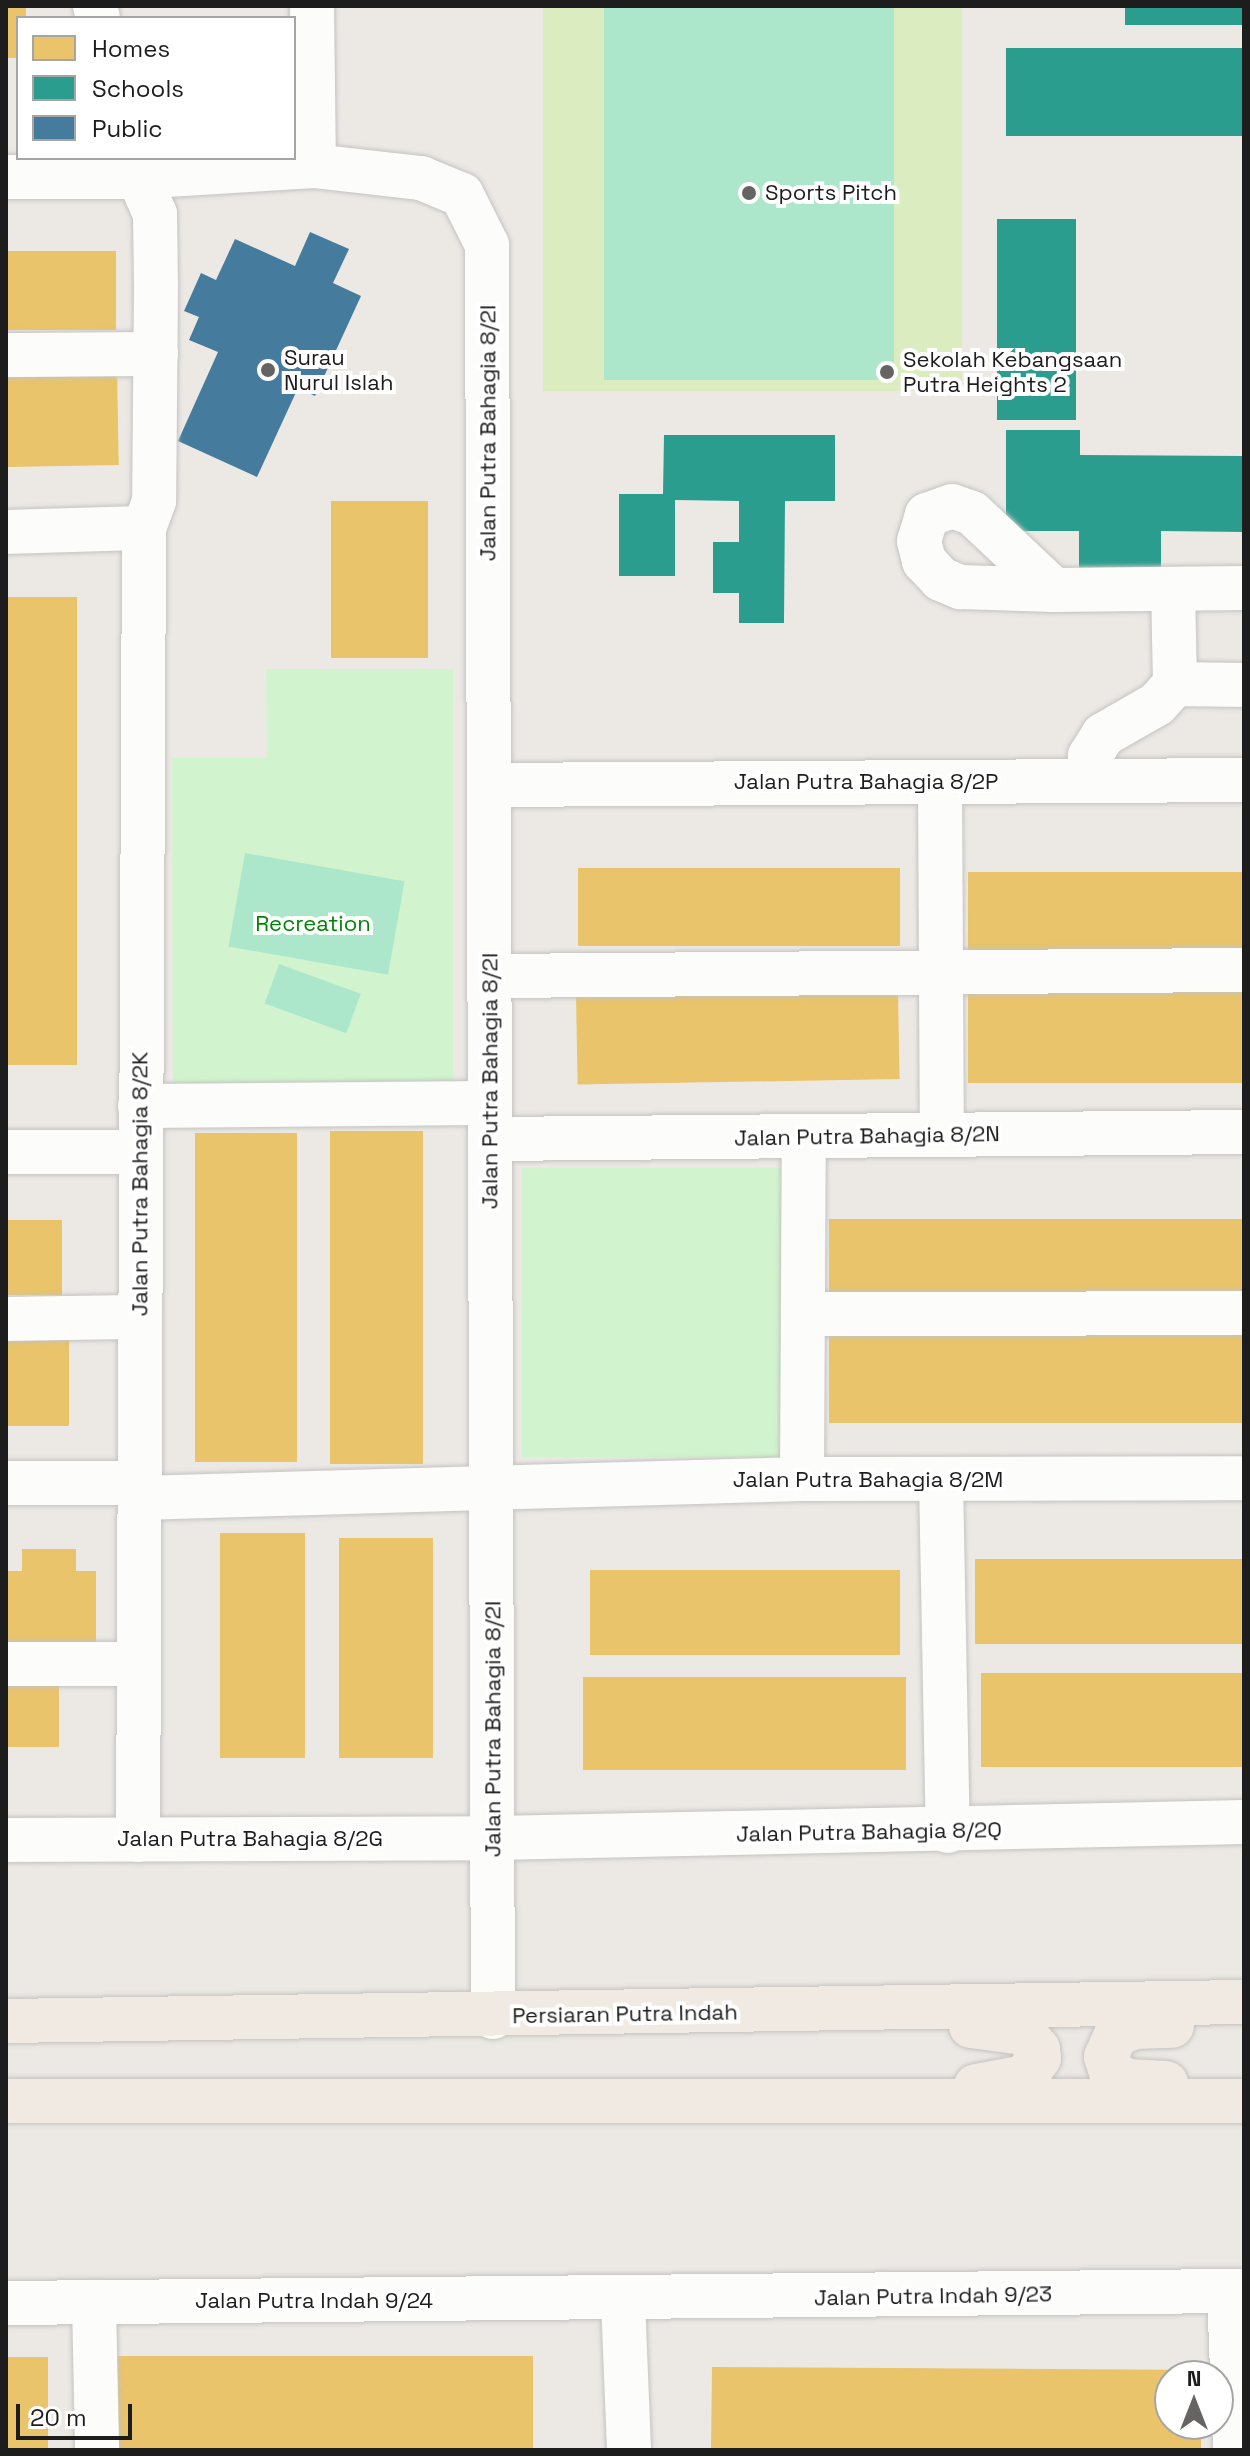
<!DOCTYPE html>
<style>
body{margin:0}
#map{position:relative;width:1250px;height:2456px;overflow:hidden;background:#ece9e5;font-family:"Space Grotesk",sans-serif}
div>[style]{position:absolute}
[style*='--x']{left:calc(var(--x)*1px);top:calc(var(--y)*1px);width:calc(var(--w)*1px);rotate:calc(var(--a)*1deg)}
.grass>*{inset:0;background:#dbecc1;transform-origin:0 0}
.park>*{inset:0;background:#d1f4ce;transform-origin:0 0}
.pitch>*{inset:0;background:#ade7cb;transform-origin:0 0}
.homes>*{inset:0;background:#e9c46a;transform-origin:0 0}
.schools>*{inset:0;background:#2a9d8f;transform-origin:0 0}
.public>*{inset:0;background:#457b9d}
.roads{filter:drop-shadow(0 0 2px #c4c3c1) drop-shadow(0 0 2px #c4c3c1)}
.minor>*{height:44px;margin:-22px;padding:0 22px;transform-origin:22px;border-radius:22px;background:#fcfcfb}
.major>*{height:44px;margin:-22px;padding:0 22px;transform-origin:22px;border-radius:22px;background:#f0eae3}
.dots>*{width:22px;height:22px;translate:-50% -50%;box-sizing:border-box;border:4px solid #fff;border-radius:50%}
span{translate:-50% -50%;white-space:nowrap;text-align:center;line-height:1.15;-webkit-text-stroke:8px #fff;paint-order:stroke}
.poi-label{font-size:22px;color:#1d1d1d}
.left{translate:0 -50%;text-align:left}
.street-label{font-size:22px;color:#1d1d1d}
.park-label{font-size:22px;color:#038306}
.frame{position:absolute;inset:0;border:8px solid #1d1d1d;pointer-events:none}
.legend{position:absolute;left:16px;top:16px;width:280px;height:144px;box-sizing:border-box;background:#fff;border:2px solid #a5a5a5;margin:0;padding:10px 14px;list-style:none;font-size:24px;color:#1d1d1d}
.legend li{display:flex;align-items:center;gap:16px;height:40px}
.legend b{width:40px;border:2px solid #a5a5a5}
.north{position:absolute;left:1154px;top:2360px;width:80px;height:80px;box-sizing:border-box;background:#fff;border:2px solid #a5a5a5;border-radius:50%;rotate:0deg;font-size:22px;font-weight:700;line-height:32px;text-align:center;color:#1d1d1d}
.north::after{content:'';display:block;margin:auto;width:28px;height:36px;background:#656463;clip-path:polygon(50% 0,100% 100%,50% 72%,0 100%)}
.scale{position:absolute;left:16px;top:2404px;width:116px;height:36px;box-sizing:border-box;border:4px solid #1d1d1d;border-top:0;padding-left:10px;font-size:24px;line-height:28px;white-space:nowrap;color:#1d1d1d;-webkit-text-stroke:6px #fff;paint-order:stroke}
</style>
<div id="map">
<div class="grass">
<i style="left:543px;top:6px;width:419px;height:385px"></i>
</div>
<div class="park">
<i style="clip-path:polygon(266px 669px,453px 669px,453px 1090px,173px 1091px,172px 758px,267px 758px)"></i>
<i style="left:522px;top:1168px;width:264px;height:289px"></i>
</div>
<div class="pitch">
<i style="left:604px;top:6px;width:290px;height:374px"></i>
<i style="left:245px;top:853px;width:162px;height:95px;rotate:10deg"></i>
<i style="left:279px;top:964px;width:87px;height:42px;rotate:20deg"></i>
</div>
<div class="homes">
<i style="clip-path:polygon(6px 6px,26px 6px,26px 18px,18px 18px,18px 58px,6px 58px)"></i>
<i style="left:6px;top:251px;width:110px;height:79px"></i>
<i style="left:117px;top:366px;width:99px;height:111px;rotate:89deg"></i>
<i style="left:331px;top:501px;width:97px;height:157px"></i>
<i style="left:6px;top:597px;width:71px;height:468px"></i>
<i style="left:578px;top:868px;width:322px;height:78px"></i>
<i style="left:1244px;top:872px;width:80px;height:276px;rotate:90deg"></i>
<i style="left:1244px;top:988px;width:95px;height:276px;rotate:90deg"></i>
<i style="left:898px;top:990px;width:89px;height:322px;rotate:89deg"></i>
<i style="left:423px;top:1131px;width:333px;height:93px;rotate:90deg"></i>
<i style="left:195px;top:1133px;width:102px;height:329px"></i>
<i style="left:1244px;top:1219px;width:75px;height:415px;rotate:90deg"></i>
<i style="left:6px;top:1220px;width:56px;height:75px"></i>
<i style="left:1244px;top:1331px;width:92px;height:415px;rotate:90deg"></i>
<i style="left:6px;top:1332px;width:63px;height:94px"></i>
<i style="left:220px;top:1533px;width:85px;height:225px"></i>
<i style="left:339px;top:1538px;width:94px;height:220px"></i>
<i style="clip-path:polygon(22px 1549px,76px 1549px,76px 1571px,96px 1571px,96px 1648px,6px 1648px,6px 1571px,22px 1571px)"></i>
<i style="left:975px;top:1559px;width:269px;height:85px"></i>
<i style="left:900px;top:1570px;width:85px;height:310px;rotate:90deg"></i>
<i style="left:6px;top:1673px;width:53px;height:74px"></i>
<i style="left:1244px;top:1673px;width:94px;height:263px;rotate:90deg"></i>
<i style="left:583px;top:1677px;width:323px;height:93px"></i>
<i style="left:117px;top:2356px;width:416px;height:94px"></i>
<i style="left:6px;top:2357px;width:42px;height:93px"></i>
<i style="clip-path:polygon(712px 2367px,1202px 2370px,1202px 2376px,1170px 2376px,1170px 2424px,1201px 2424px,1201px 2450px,711px 2450px)"></i>
</div>
<div class="schools">
<i style="left:1125px;top:6px;width:119px;height:19px"></i>
<i style="left:1006px;top:48px;width:238px;height:88px"></i>
<i style="left:997px;top:219px;width:79px;height:201px"></i>
<i style="clip-path:polygon(1006px 430px,1080px 430px,1080px 455px,1244px 456px,1244px 532px,1161px 531px,1161px 569px,1079px 568px,1079px 531px,1006px 531px)"></i>
<i style="clip-path:polygon(664px 435px,835px 435px,835px 501px,785px 501px,784px 623px,739px 623px,739px 593px,713px 593px,713px 542px,739px 542px,739px 501px,675px 500px,675px 576px,619px 576px,619px 494px,663px 494px)"></i>
</div>
<div class="public">
<i style="clip-path:polygon(310px 232px,349px 249px,333px 283px,361px 296px,315px 396px,298px 388px,257px 477px,178px 441px,218px 352px,189px 340px,199px 317px,184px 311px,201px 273px,216px 280px,235px 239px,295px 266px)"></i>
</div>
<div class="roads">
<div class="minor">
<i style="--x:95;--y:6;--w:12;--a:76"></i>
<i style="--x:312;--y:6;--w:160;--a:89.3"></i>
<i style="--x:130;--y:158;--w:61;--a:65.9"></i>
<i style="--x:155;--y:214;--w:72;--a:89.2"></i>
<i style="--x:156;--y:286;--w:215;--a:90.5"></i>
<i style="--x:154;--y:501;--w:29;--a:110"></i>
<i style="--x:144;--y:528;--w:1312;--a:90.26"></i>
<i style="--x:6;--y:177;--w:128;--a:0"></i>
<i style="--x:134;--y:177;--w:180;--a:-3.5"></i>
<i style="--x:314;--y:166;--w:108;--a:6.4"></i>
<i style="--x:421;--y:178;--w:44;--a:22.5"></i>
<i style="--x:462;--y:195;--w:56;--a:63.4"></i>
<i style="--x:487;--y:245;--w:1772;--a:89.81"></i>
<i style="--x:6;--y:355;--w:150;--a:-0.4"></i>
<i style="--x:6;--y:532;--w:138;--a:-1.7"></i>
<i style="--x:1054;--y:590;--w:112;--a:-136.8"></i>
<i style="--x:972;--y:513;--w:21;--a:-161"></i>
<i style="--x:952;--y:506;--w:27;--a:160"></i>
<i style="--x:927;--y:515;--w:27;--a:107"></i>
<i style="--x:919;--y:541;--w:21;--a:76"></i>
<i style="--x:924;--y:561;--w:25;--a:47"></i>
<i style="--x:941;--y:579;--w:21;--a:23"></i>
<i style="--x:960;--y:587;--w:94;--a:1.8"></i>
<i style="--x:1054;--y:590;--w:190;--a:-0.6"></i>
<i style="--x:1175;--y:684;--w:69;--a:0.8"></i>
<i style="--x:1092;--y:781;--w:25;--a:-95"></i>
<i style="--x:1090;--y:756;--w:25;--a:-58"></i>
<i style="--x:1103;--y:735;--w:62;--a:-29.9"></i>
<i style="--x:1157;--y:704;--w:27;--a:-48"></i>
<i style="--x:1175;--y:684;--w:94;--a:-91.2"></i>
<i style="--x:940;--y:782;--w:353;--a:89.7"></i>
<i style="--x:489;--y:785;--w:755;--a:-0.38"></i>
<i style="--x:489;--y:976;--w:755;--a:-0.46"></i>
<i style="--x:140;--y:1106;--w:349;--a:-0.5"></i>
<i style="--x:490;--y:1139;--w:754;--a:-0.53"></i>
<i style="--x:6;--y:1152;--w:134;--a:0"></i>
<i style="--x:803;--y:1314;--w:441;--a:-0.1"></i>
<i style="--x:6;--y:1319;--w:134;--a:-0.9"></i>
<i style="--x:802;--y:1479;--w:342;--a:-89.7"></i>
<i style="--x:941;--y:1480;--w:351;--a:88.9"></i>
<i style="--x:6;--y:1483;--w:133;--a:0"></i>
<i style="--x:139;--y:1498;--w:663;--a:-1.64"></i>
<i style="--x:802;--y:1479;--w:442;--a:-0.1"></i>
<i style="--x:6;--y:1664;--w:133;--a:0"></i>
<i style="--x:6;--y:1840;--w:489;--a:-0.2"></i>
<i style="--x:495;--y:1838;--w:749;--a:-1.22"></i>
<i style="--x:1229;--y:2292;--w:158;--a:87.8"></i>
<i style="--x:623;--y:2300;--w:150;--a:87.7"></i>
<i style="--x:94;--y:2302;--w:148;--a:88.8"></i>
<i style="--x:6;--y:2303;--w:1238;--a:-0.56"></i>
</div>
<div class="major">
<i style="--x:6;--y:2021;--w:1238;--a:-0.88"></i>
<i style="--x:971;--y:2026;--w:53;--a:7.5"></i>
<i style="--x:1024;--y:2033;--w:21;--a:49"></i>
<i style="--x:1038;--y:2049;--w:9;--a:84"></i>
<i style="--x:1039;--y:2058;--w:24;--a:126"></i>
<i style="--x:1025;--y:2077;--w:50;--a:169.6"></i>
<i style="--x:1166;--y:2083;--w:38;--a:-177"></i>
<i style="--x:1128;--y:2081;--w:19;--a:-152"></i>
<i style="--x:1111;--y:2072;--w:16;--a:-108"></i>
<i style="--x:1106;--y:2057;--w:24;--a:-66"></i>
<i style="--x:1116;--y:2035;--w:20;--a:-24"></i>
<i style="--x:1134;--y:2027;--w:38;--a:-2"></i>
<i style="--x:6;--y:2101;--w:1238;--a:0"></i>
</div>
</div>
<div class="dots">
<i style="left:749px;top:193px;background:#656463"></i>
<i style="left:268px;top:370px;background:#656463"></i>
<i style="left:887px;top:372px;background:#656463"></i>
</div>
<div class="poi-label">
<span class="left" style="left:765px;top:193px">Sports Pitch</span>
<span class="left" style="left:284px;top:370px">Surau<br>Nurul Islah</span>
<span class="left" style="left:903px;top:372px">Sekolah Kebangsaan<br>Putra Heights 2</span>
</div>
<div class="street-label">
<span style="left:488px;top:433px;rotate:-90deg">Jalan Putra Bahagia 8/2I</span>
<span style="left:866px;top:782px">Jalan Putra Bahagia 8/2P</span>
<span style="left:490px;top:1081px;rotate:-90deg">Jalan Putra Bahagia 8/2I</span>
<span style="left:867px;top:1136px;rotate:-1deg">Jalan Putra Bahagia 8/2N</span>
<span style="left:140px;top:1184px;rotate:-90deg">Jalan Putra Bahagia 8/2K</span>
<span style="left:868px;top:1480px">Jalan Putra Bahagia 8/2M</span>
<span style="left:493px;top:1729px;rotate:-90deg">Jalan Putra Bahagia 8/2I</span>
<span style="left:869px;top:1832px;rotate:-1deg">Jalan Putra Bahagia 8/2Q</span>
<span style="left:250px;top:1839px">Jalan Putra Bahagia 8/2G</span>
<span style="left:625px;top:2014px;rotate:-1deg">Persiaran Putra Indah</span>
<span style="left:933px;top:2296px;rotate:-1deg">Jalan Putra Indah 9/23</span>
<span style="left:314px;top:2301px">Jalan Putra Indah 9/24</span>
</div>
<div class="park-label">
<span style="left:313px;top:924px">Recreation</span>
</div>
<div class="frame"></div>
<ul class="legend">
<li><b style="height:22px;background:#e9c46a"></b>Homes</li>
<li><b style="height:22px;background:#2a9d8f"></b>Schools</li>
<li><b style="height:22px;background:#457b9d"></b>Public</li>
</ul>
<div class="north">N</div>
<div class="scale">20 m</div>
</div>
